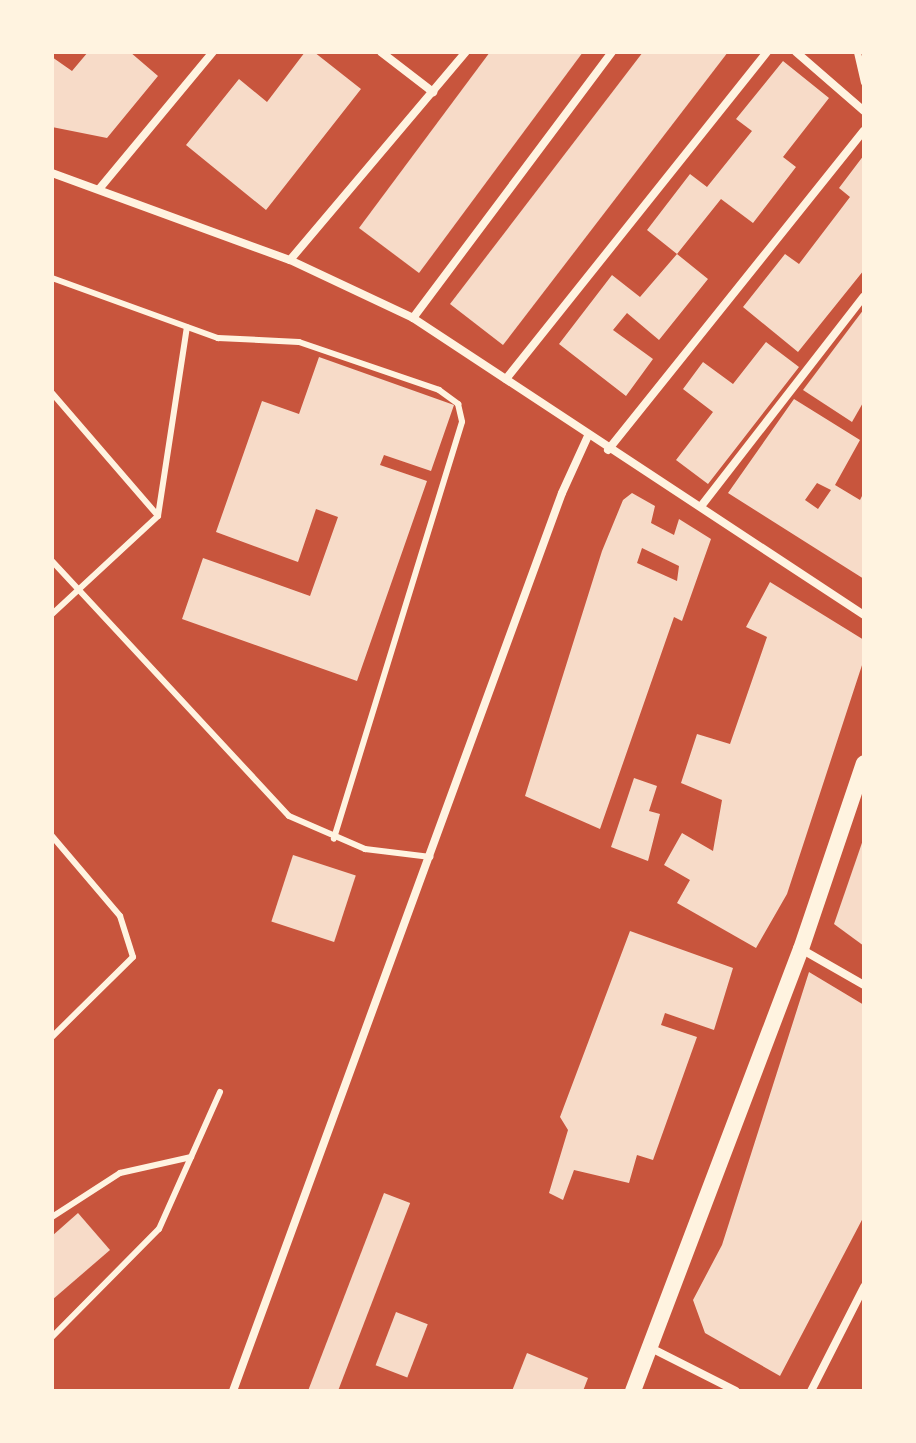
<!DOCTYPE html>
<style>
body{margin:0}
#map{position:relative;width:916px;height:1443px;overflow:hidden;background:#c8553d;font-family:"Zilla Slab",serif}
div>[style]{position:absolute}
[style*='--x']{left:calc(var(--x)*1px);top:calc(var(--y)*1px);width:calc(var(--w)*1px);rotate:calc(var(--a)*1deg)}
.building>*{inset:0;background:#f7dbc8;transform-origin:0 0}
.service>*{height:6px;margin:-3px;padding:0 3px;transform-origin:3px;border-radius:3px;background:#fff3e0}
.pedestrian>*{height:7px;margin:-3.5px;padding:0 3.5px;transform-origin:3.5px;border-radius:3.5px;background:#fff3e0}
.minor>*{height:8px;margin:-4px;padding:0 4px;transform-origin:4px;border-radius:4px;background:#fff3e0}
.secondary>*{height:16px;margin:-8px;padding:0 8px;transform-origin:8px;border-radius:8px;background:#fff3e0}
span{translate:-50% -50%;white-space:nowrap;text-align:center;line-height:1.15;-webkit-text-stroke:6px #fff3e0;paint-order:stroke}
.frame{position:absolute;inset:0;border:54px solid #fff3e0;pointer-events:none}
</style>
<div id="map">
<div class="building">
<i style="clip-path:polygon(88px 52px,130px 52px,158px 76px,107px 138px,52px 127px,52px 57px,72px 71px)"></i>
<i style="clip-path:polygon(305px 52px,314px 52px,361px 89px,266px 210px,186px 145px,239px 79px,267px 102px)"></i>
<i style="clip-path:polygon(490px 52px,583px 52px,419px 273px,359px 228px)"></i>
<i style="clip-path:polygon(643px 52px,728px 52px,503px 345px,450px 304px)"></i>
<i style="clip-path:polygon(783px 61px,829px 98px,783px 157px,796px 167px,753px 223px,721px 199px,677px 254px,647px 230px,690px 174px,707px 187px,752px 131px,736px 119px)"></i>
<i style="clip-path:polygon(864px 155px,864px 270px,798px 352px,743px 307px,785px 254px,799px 264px,850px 197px,839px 188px)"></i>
<i style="clip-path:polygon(677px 254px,708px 279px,659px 340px,627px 313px,613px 330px,653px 359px,626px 396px,559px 344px,612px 275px,640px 297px)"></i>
<i style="clip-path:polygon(864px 309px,864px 401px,852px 422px,803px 390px)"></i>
<i style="clip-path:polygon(766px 342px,799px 367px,708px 484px,676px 460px,713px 412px,683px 389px,703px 362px,733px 384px)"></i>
<i style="clip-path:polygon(319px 357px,454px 405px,431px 471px,384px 455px,380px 465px,427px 481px,357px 681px,182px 619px,203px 558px,310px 596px,338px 517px,316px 509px,298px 562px,216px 532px,262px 401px,299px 414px)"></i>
<i style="clip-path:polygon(evenodd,794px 399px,860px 440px,835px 485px,860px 500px,864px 492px,864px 579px,728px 493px,794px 399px,817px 483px,831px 490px,818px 509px,805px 500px,817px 483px)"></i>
<i style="clip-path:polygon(evenodd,632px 493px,655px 506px,651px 523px,674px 535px,679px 519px,711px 539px,682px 621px,674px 617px,600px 829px,525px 796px,602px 551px,623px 500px,632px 493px,642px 548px,679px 566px,677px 581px,637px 563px,642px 548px)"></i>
<i style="clip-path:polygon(770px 582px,864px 640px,864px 659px,787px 894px,756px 948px,677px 903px,690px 880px,664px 865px,682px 833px,713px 851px,722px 800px,681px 783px,697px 734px,730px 744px,767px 637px,746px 627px)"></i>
<i style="clip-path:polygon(634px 778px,657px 786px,649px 811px,660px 814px,648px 861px,611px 847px)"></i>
<i style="clip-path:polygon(864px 837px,864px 946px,834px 924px)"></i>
<i style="left:293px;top:855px;width:66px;height:70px;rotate:18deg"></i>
<i style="clip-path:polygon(630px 931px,733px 968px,714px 1030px,665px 1013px,661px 1025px,697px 1037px,653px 1160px,637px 1155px,629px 1183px,574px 1170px,563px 1200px,549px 1193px,568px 1130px,560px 1117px)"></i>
<i style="clip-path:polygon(809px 972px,864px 1005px,864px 1216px,780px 1376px,705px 1333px,693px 1300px,722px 1245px)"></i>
<i style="left:384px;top:1193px;width:28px;height:210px;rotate:21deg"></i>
<i style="clip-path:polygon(78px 1213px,110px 1250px,52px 1300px,52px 1236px)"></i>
<i style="left:396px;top:1312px;width:34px;height:57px;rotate:21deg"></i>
<i style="clip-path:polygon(527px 1353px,588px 1378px,583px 1391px,512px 1391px)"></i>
</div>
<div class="service">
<i style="--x:52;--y:278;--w:177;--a:19.9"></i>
<i style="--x:218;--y:338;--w:81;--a:2.8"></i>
<i style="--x:299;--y:342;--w:148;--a:18.9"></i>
<i style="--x:439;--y:390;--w:24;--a:36"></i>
<i style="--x:458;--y:404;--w:18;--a:77"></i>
<i style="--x:462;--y:422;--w:436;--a:107.1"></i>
<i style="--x:52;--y:393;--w:162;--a:49.2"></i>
<i style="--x:158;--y:516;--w:144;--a:137.2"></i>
<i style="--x:158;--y:516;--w:191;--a:-81.3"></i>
<i style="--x:52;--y:561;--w:348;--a:47.1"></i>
<i style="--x:289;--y:816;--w:83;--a:23.5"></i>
<i style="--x:365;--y:849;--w:66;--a:6.9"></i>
<i style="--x:52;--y:836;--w:105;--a:49.6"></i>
<i style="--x:120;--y:916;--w:43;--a:72.4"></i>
<i style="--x:133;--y:957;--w:114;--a:135.4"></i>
<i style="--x:52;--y:1217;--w:81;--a:-32.9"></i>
<i style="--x:120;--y:1173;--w:73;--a:-12.7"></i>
<i style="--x:52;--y:1337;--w:152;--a:-45.3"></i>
<i style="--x:159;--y:1229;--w:150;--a:-66"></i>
</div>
<div class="pedestrian">
<i style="--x:857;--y:52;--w:31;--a:77"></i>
</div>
<div class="minor">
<i style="--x:381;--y:52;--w:66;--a:37.6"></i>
<i style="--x:796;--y:52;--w:90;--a:40.9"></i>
<i style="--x:52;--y:173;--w:253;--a:20.1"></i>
<i style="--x:290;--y:260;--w:136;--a:25.2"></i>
<i style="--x:413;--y:318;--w:540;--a:33.37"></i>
<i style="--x:100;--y:188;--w:177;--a:-50.3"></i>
<i style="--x:290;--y:260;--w:272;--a:-49.8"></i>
<i style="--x:413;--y:318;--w:332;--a:-53.2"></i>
<i style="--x:506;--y:379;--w:418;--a:-51.4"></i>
<i style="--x:608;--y:450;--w:409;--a:-51.3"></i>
<i style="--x:702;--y:505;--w:264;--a:-52.2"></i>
<i style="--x:801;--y:949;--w:73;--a:29.7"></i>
<i style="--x:649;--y:1347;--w:97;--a:26.8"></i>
<i style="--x:233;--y:1391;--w:956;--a:-69.88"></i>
<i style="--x:562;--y:493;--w:63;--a:-65.5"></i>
<i style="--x:811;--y:1391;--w:117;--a:-63"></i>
</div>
<div class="secondary">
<i style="--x:633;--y:1391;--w:473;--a:-69.2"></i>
<i style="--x:801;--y:949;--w:196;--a:-71.3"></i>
</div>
<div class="frame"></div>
</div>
